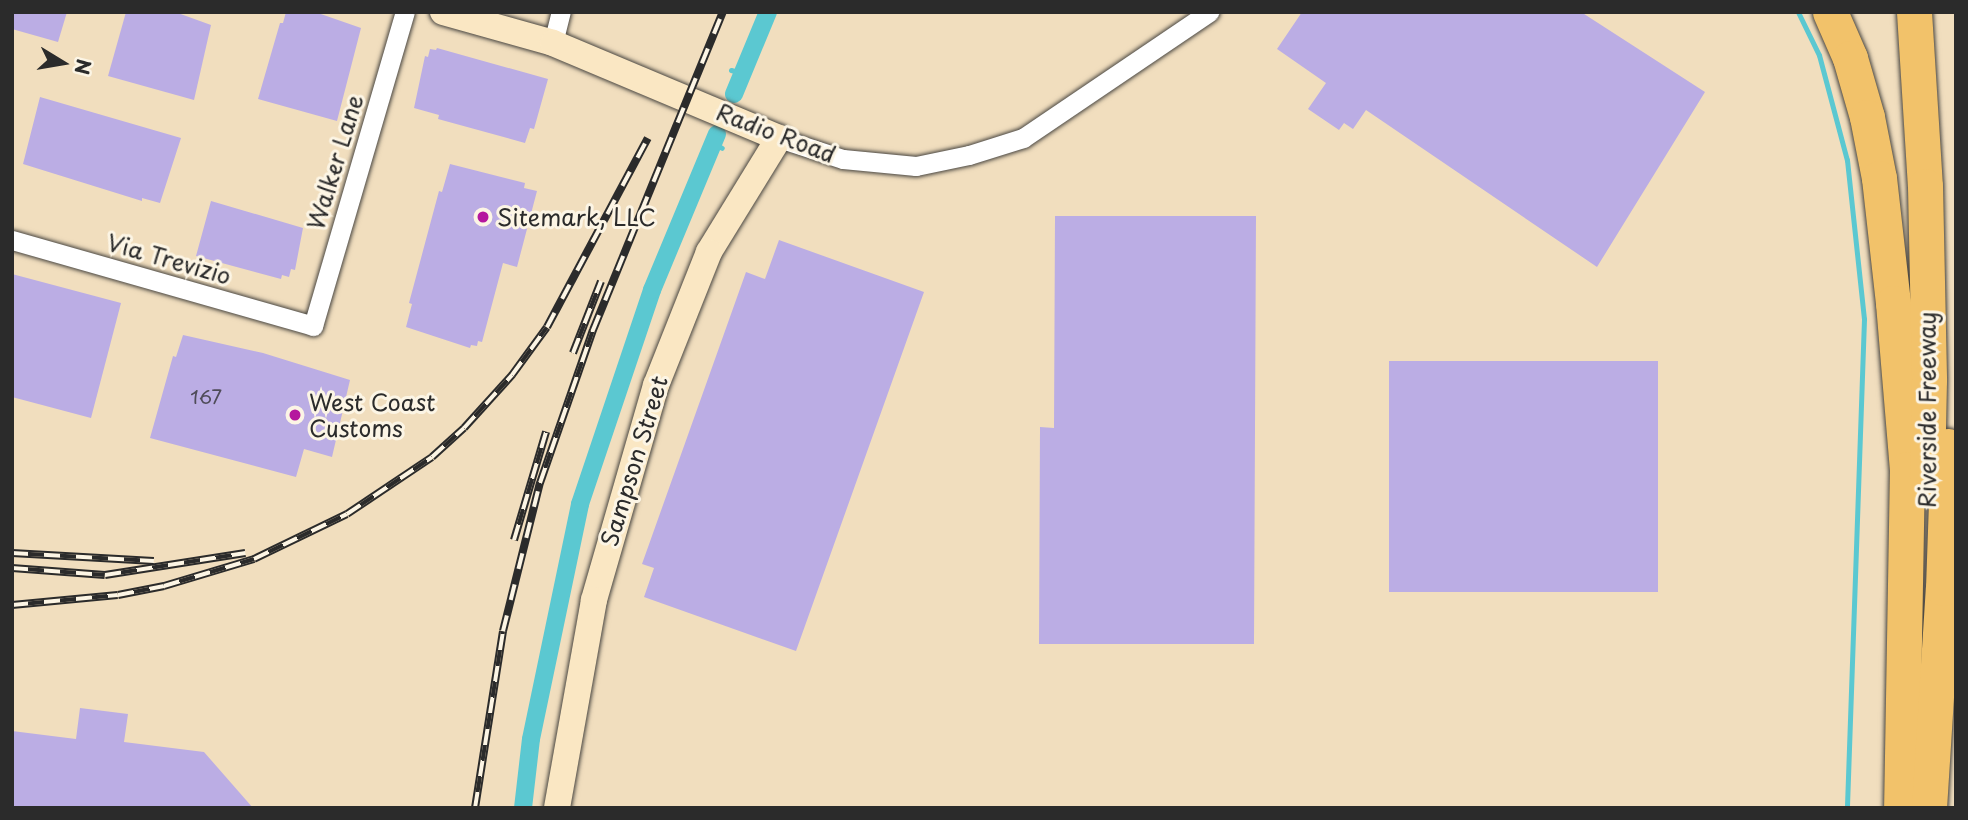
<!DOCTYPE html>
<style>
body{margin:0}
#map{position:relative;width:1968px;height:820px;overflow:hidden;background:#f1debe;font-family:"Playpen Sans",sans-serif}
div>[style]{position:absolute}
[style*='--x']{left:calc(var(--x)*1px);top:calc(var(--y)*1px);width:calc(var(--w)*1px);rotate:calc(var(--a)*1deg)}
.stream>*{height:5px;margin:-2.5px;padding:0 2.5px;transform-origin:2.5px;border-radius:2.5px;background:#5bc8d1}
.canal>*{height:18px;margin:-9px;padding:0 9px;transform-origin:9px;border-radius:9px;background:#5bc8d1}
.building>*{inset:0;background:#bbade4;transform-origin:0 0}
.roads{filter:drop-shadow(0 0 2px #494641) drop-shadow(0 0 2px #494641)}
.street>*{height:19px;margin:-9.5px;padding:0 9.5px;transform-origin:9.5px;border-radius:9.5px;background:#fff}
.secondary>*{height:26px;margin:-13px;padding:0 13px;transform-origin:13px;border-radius:13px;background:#fae7c3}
.highway>*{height:35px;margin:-17.5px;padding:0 17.5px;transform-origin:17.5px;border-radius:17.5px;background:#f2c26a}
.rail>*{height:8px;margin-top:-4px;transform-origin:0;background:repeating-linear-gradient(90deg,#fcf5e5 0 16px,#2b2b2b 0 32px);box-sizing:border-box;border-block:2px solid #2b2b2b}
.dots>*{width:19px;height:19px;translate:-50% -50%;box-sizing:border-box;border:4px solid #fcf5e5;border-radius:50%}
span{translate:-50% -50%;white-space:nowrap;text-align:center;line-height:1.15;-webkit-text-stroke:6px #fcf5e5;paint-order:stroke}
.number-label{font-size:19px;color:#4f4c59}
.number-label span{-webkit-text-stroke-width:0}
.street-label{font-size:23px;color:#2b2b2b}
.poi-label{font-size:23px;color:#2b2b2b}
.left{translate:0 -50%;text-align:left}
.frame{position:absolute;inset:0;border:14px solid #2b2b2b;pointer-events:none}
.north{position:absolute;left:28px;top:28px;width:70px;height:70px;-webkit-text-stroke:5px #fcf5e5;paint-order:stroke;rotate:101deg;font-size:19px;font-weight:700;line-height:28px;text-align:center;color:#2b2b2b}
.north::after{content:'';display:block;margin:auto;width:24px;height:32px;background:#2b2b2b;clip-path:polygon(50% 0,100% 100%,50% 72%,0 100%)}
</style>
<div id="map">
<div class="stream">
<i style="--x:1798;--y:12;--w:48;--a:64"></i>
<i style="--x:1819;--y:55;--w:109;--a:75.1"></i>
<i style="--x:1847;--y:160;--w:160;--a:83.9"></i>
<i style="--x:1864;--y:319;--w:489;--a:92"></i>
<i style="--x:731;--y:70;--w:7;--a:16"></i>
<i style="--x:713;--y:143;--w:10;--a:29"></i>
<i style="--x:541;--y:689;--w:5;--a:0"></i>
</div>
<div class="canal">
<i style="--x:734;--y:94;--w:89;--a:-67.5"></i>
<i style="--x:523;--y:808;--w:69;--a:-83.4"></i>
<i style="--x:531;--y:739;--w:240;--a:-78.2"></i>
<i style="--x:580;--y:504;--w:226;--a:-71.4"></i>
<i style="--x:652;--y:290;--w:169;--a:-67.4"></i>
</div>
<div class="building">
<i style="clip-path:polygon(12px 12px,67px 12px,58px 42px,12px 29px)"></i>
<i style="clip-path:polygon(126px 12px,175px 12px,211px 25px,194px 100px,108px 76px)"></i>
<i style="clip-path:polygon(286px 12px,315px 12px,361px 28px,337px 121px,258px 99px,280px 23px,283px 23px)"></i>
<i style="clip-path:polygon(1302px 12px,1581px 12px,1705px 92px,1597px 267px,1366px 110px,1353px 129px,1344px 123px,1339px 130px,1308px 109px,1326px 83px,1277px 49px)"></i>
<i style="clip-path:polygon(437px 48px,548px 79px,534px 129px,530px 128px,525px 143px,438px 119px,439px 115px,414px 108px,425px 56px,428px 57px,430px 49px,436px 50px)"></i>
<i style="clip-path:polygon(40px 97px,181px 138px,160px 203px,142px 198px,142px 201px,23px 164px)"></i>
<i style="clip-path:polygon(450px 164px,525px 183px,524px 188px,537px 191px,517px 267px,503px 263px,482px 342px,478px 341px,477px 346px,471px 345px,470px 348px,406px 327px,412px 304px,409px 303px,439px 191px,442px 192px)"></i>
<i style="clip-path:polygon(211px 201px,303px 228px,295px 270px,291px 269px,289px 277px,282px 275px,281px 279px,196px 256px)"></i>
<i style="clip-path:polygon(1055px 216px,1256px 216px,1254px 644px,1039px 644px,1040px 427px,1054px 428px)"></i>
<i style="clip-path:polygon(779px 240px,924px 292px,796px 651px,644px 597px,654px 568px,642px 564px,746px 272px,765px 279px)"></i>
<i style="clip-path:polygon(12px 274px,121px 303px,91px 418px,12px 397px)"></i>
<i style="clip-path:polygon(183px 335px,263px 353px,350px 380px,332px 457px,304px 449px,296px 477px,150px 438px,173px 356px,176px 357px)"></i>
<i style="left:1389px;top:361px;width:269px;height:231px"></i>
<i style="clip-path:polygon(80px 708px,128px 714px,124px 742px,204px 752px,253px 808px,12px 808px,12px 731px,76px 739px)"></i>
</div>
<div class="roads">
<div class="street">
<i style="--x:553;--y:43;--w:32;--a:-76"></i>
<i style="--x:779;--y:138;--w:67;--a:18.2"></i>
<i style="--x:843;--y:159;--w:73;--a:5.5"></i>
<i style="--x:916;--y:166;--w:54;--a:-11.7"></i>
<i style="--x:969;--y:155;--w:57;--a:-17.5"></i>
<i style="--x:1023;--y:138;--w:225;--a:-34.1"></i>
<i style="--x:12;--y:240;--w:313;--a:15.9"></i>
<i style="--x:313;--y:326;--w:327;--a:-73.7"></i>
</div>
<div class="secondary">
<i style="--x:443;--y:12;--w:114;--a:15.7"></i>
<i style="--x:553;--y:43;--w:245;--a:22.8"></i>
<i style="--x:779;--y:138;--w:134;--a:121.6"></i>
<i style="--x:709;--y:252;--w:143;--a:111.7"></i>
<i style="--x:656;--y:385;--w:224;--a:106.1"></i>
<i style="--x:594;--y:600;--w:211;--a:100.1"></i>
</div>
<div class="highway">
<i style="--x:1830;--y:12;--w:50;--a:66.5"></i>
<i style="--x:1850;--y:58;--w:61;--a:73.9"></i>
<i style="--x:1867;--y:117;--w:62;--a:78.9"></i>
<i style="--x:1879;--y:178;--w:126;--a:83.6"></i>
<i style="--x:1893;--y:303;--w:167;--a:85.2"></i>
<i style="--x:1907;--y:469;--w:339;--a:91"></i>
<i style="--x:1914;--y:12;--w:174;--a:86.4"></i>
<i style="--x:1925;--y:186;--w:194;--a:88.8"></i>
<i style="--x:1929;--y:380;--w:97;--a:91.2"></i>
<i style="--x:1929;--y:808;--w:220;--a:-86.4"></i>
<i style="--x:1943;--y:588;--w:142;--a:-88"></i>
</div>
</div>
<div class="rail">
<i style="--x:573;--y:353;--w:77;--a:-68.7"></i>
<i style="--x:514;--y:540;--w:113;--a:-73.5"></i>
<i style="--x:12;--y:553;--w:142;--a:3.2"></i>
<i style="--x:12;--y:568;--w:93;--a:4.3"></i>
<i style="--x:105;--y:575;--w:142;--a:-8.9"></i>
<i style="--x:12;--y:605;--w:106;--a:-5.4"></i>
<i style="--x:118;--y:595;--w:47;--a:-11.1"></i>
<i style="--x:164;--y:586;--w:94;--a:-16.7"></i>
<i style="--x:254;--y:559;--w:103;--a:-25.8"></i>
<i style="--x:347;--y:514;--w:102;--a:-33.8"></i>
<i style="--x:432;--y:457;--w:43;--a:-42.2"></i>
<i style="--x:464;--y:428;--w:72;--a:-47.8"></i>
<i style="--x:512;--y:375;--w:59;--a:-53.9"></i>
<i style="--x:547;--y:327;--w:214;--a:-61.9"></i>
<i style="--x:475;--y:808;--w:179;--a:-81"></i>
<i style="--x:503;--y:631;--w:153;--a:-76"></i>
<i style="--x:540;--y:483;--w:162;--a:-70.9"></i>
<i style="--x:593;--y:330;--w:344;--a:-67.8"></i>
</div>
<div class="dots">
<i style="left:483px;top:217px;background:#b5179e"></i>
<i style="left:295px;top:415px;background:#b5179e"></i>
</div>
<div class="number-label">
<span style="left:206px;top:397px">167</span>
</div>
<div class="street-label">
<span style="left:776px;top:133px;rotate:21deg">Radio Road</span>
<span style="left:335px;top:162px;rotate:-73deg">Walker Lane</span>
<span style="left:169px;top:259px;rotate:16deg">Via Trevizio</span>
<span style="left:1927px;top:410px;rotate:-90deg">Riverside Freeway</span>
<span style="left:634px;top:461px;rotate:-73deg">Sampson Street</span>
</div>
<div class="poi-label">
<span class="left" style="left:497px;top:217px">Sitemark, LLC</span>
<span class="left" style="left:309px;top:415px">West Coast<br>Customs</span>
</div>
<div class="frame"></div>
<div class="north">N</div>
</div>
